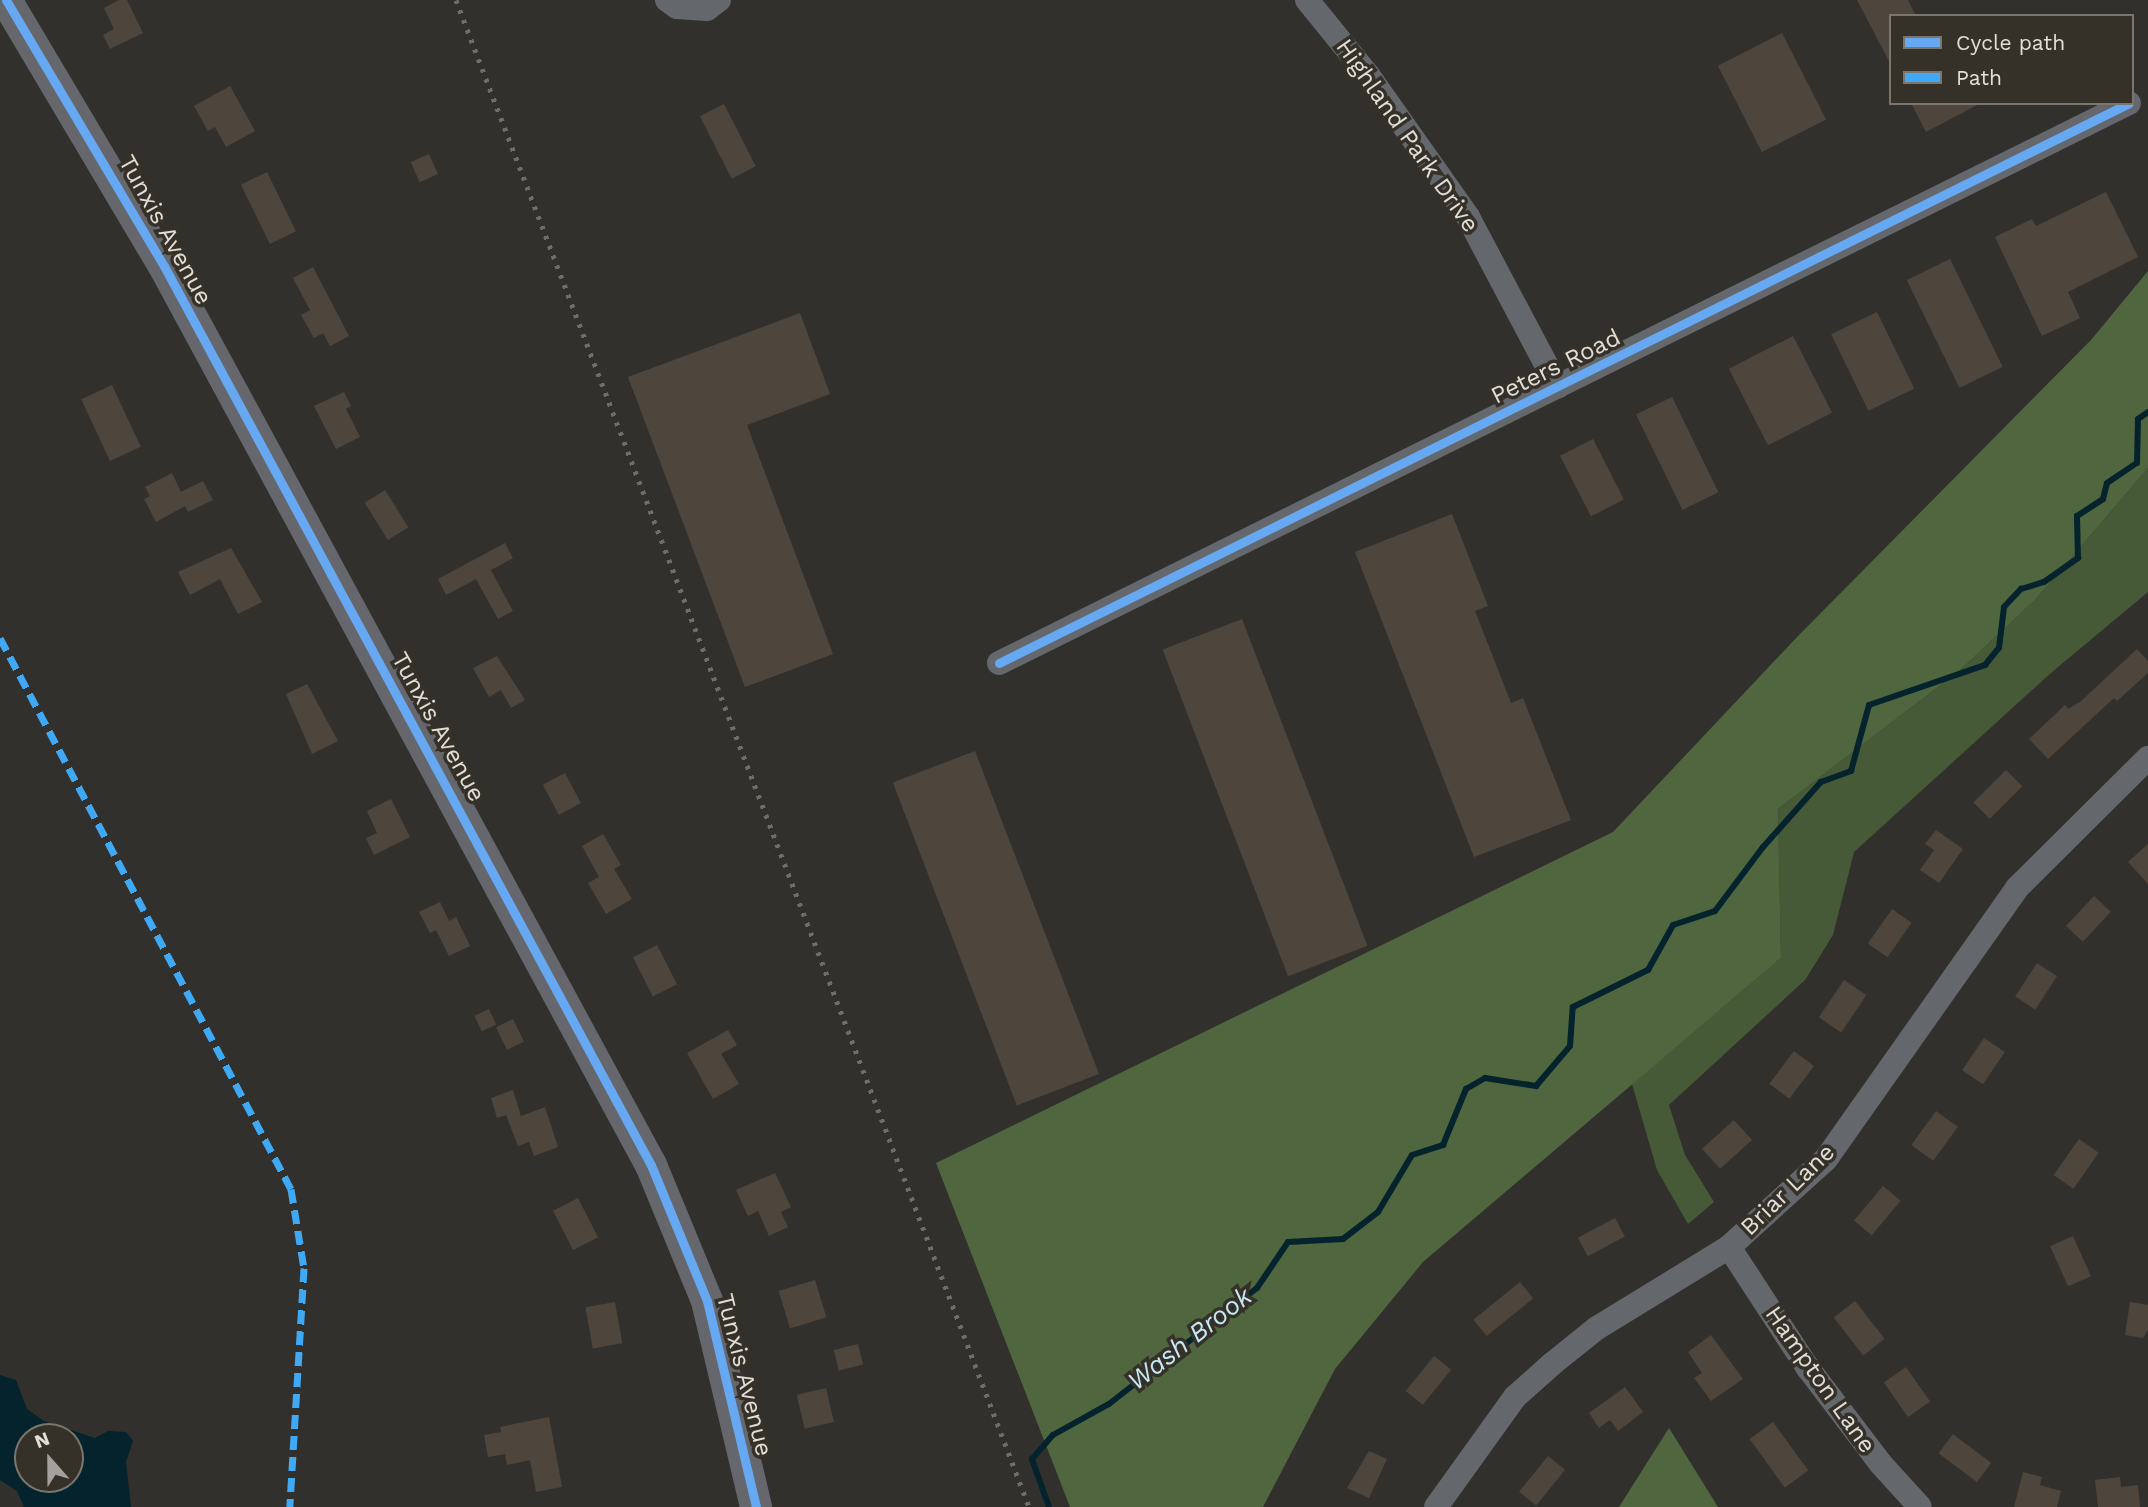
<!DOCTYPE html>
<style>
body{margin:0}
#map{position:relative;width:2148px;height:1507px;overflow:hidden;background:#32302c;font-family:"Work Sans",sans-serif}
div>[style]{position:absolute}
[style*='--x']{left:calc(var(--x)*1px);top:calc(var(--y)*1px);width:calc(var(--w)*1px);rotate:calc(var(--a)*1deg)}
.green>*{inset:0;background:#465a38}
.forest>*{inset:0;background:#4f663f}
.water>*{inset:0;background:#04232d}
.stream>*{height:6px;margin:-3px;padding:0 3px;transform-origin:3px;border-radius:3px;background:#04232d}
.building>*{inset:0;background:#4e463c;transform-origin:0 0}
.minor>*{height:24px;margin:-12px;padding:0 12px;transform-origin:12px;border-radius:12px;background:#64686d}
.major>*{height:32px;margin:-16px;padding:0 16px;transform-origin:16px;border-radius:16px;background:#65676c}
.rail>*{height:5px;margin-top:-2.5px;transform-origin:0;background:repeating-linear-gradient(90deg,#6e6d6e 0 3.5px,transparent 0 10.5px)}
.quiet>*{height:7px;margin-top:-3.5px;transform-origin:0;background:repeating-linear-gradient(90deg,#3fa9f5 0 14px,transparent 0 21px)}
.cycleway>*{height:9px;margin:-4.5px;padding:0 4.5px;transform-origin:4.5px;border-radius:4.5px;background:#66a8f1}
span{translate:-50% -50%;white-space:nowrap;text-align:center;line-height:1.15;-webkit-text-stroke:7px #363128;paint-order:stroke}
.street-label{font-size:24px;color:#e1ded8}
.water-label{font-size:26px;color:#c5e9f7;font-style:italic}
.legend{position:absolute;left:1889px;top:14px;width:245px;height:91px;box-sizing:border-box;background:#363128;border:2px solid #7a766e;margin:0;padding:9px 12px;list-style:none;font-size:21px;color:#e1ded8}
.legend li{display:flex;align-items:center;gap:14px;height:35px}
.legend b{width:35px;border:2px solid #7a766e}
.north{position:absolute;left:14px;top:1423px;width:70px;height:70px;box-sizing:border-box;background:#363128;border:2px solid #7a766e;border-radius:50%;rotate:339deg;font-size:19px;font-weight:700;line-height:28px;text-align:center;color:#e1ded8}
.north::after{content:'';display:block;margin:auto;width:24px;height:32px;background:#a4a19c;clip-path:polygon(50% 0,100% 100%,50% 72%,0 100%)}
</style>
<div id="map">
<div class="green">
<i style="clip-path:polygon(2148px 468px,2148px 592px,2052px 672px,1854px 852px,1833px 935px,1805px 980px,1669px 1105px,1685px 1155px,1714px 1202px,1688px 1224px,1657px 1170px,1632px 1084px,1781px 958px,1778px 809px,1959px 671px,2036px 599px)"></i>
</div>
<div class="forest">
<i style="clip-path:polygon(2148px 271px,2148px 468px,2036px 599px,1959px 671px,1778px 809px,1781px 958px,1423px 1262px,1335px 1369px,1263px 1507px,1070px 1507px,936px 1163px,1613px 832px,1798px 636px,2091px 340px)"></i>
<i style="clip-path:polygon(1669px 1428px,1718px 1507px,1619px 1507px)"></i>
</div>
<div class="water">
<i style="clip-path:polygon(evenodd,0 1375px,16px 1380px,27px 1409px,44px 1421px,95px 1438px,108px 1431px,126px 1432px,133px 1441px,126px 1462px,131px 1507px,24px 1507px,17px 1491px,0 1480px,0 1375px,28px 1437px,70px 1437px,70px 1479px,28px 1479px,28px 1437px)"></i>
</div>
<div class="stream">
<i style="--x:1049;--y:1507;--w:51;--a:-109.5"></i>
<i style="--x:1032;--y:1459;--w:32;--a:-49"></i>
<i style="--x:1053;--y:1435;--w:64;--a:-29"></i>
<i style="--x:1109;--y:1404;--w:188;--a:-38.1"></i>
<i style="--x:1257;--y:1288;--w:55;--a:-56"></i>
<i style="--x:1288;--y:1242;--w:55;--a:-3.1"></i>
<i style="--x:1343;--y:1239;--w:44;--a:-37.6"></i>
<i style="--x:1378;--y:1212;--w:66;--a:-59.2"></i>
<i style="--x:1412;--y:1155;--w:33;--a:-18"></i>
<i style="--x:1443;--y:1145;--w:61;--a:-67.7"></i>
<i style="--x:1466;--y:1089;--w:22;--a:-30"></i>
<i style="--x:1485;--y:1078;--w:52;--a:8.9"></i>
<i style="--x:1536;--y:1086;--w:52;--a:-49.6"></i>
<i style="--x:1570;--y:1046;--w:39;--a:-86"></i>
<i style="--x:1573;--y:1007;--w:84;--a:-26.3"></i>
<i style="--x:1648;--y:970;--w:51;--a:-60.9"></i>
<i style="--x:1673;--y:925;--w:44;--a:-18.4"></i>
<i style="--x:1715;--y:911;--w:80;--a:-53.1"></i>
<i style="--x:1763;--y:847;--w:87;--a:-48.3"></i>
<i style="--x:1821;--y:782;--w:32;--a:-20"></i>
<i style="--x:1851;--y:771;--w:68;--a:-74.7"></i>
<i style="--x:1869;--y:705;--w:123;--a:-19"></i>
<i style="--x:1985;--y:665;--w:22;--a:-51"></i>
<i style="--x:1999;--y:648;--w:41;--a:-83"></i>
<i style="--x:2004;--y:607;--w:25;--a:-47"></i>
<i style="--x:2021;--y:589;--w:24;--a:-17"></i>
<i style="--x:2044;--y:582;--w:42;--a:-35.2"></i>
<i style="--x:2078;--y:558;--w:42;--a:-91.4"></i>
<i style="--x:2077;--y:516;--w:31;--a:-33"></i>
<i style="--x:2103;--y:499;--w:16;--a:-76"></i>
<i style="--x:2107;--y:483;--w:36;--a:-34"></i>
<i style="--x:2137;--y:463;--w:44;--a:-88.7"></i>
<i style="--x:2138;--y:419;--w:12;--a:-35"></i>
</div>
<div class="building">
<i style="clip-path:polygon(119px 0,127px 0,143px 33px,110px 49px,103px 35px,114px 29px,104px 8px)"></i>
<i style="clip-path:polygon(1857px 0,1908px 0,1916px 16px,1891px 16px,1891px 65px)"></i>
<i style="left:1782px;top:33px;width:97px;height:72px;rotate:63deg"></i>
<i style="clip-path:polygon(230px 86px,255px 131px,226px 147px,215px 127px,208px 131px,194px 106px)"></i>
<i style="clip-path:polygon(1911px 103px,1981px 103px,1926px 132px)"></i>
<i style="left:724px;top:104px;width:70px;height:27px;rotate:63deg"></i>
<i style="left:429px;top:154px;width:22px;height:20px;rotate:66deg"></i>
<i style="left:267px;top:172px;width:66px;height:29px;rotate:64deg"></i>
<i style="clip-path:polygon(2106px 192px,2138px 257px,2068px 292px,2080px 318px,2042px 336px,1995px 237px,2032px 219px,2036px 226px)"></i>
<i style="left:1950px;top:259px;width:120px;height:48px;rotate:64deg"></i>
<i style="clip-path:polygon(313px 267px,349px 336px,330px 346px,323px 333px,314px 338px,301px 315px,310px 310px,293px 278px)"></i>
<i style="left:1877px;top:312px;width:85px;height:51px;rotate:64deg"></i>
<i style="clip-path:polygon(800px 313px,830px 394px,747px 425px,833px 654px,745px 687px,628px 377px)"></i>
<i style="left:1793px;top:336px;width:86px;height:72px;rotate:63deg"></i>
<i style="left:112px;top:385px;width:68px;height:34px;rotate:65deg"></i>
<i style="clip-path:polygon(344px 392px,351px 406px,346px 409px,360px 437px,336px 449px,314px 406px)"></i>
<i style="left:1672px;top:397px;width:106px;height:40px;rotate:64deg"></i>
<i style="left:1593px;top:439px;width:68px;height:37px;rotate:63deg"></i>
<i style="clip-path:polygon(172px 473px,181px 492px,203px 481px,213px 500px,188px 512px,185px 506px,156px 522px,144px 499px,150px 496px,145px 487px)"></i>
<i style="left:385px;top:490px;width:44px;height:24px;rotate:58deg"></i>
<i style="clip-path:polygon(1452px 514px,1488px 606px,1475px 611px,1511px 703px,1523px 698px,1571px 820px,1474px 857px,1355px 552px)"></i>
<i style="clip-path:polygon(505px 543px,513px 558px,491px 570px,513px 611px,498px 619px,476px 579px,446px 595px,438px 579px)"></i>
<i style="clip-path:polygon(231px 548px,262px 602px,238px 614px,220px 579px,190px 595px,178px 572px)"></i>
<i style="left:1242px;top:619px;width:350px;height:85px;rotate:69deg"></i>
<i style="clip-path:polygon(2137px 649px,2148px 661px,2148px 673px,2117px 701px,2114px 698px,2048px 759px,2029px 739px,2065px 705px,2068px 709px,2080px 702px)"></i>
<i style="clip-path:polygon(497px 656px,525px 700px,511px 708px,501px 690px,489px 697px,473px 668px)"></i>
<i style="clip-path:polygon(307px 684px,338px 741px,312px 754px,286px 694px)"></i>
<i style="left:975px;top:751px;width:346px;height:88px;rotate:69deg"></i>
<i style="left:2006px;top:770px;width:23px;height:46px;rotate:45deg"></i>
<i style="left:565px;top:773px;width:34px;height:25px;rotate:62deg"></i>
<i style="clip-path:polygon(391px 799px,410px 837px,374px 855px,366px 838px,377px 833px,367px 811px)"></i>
<i style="clip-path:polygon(1936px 830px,1963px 849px,1939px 883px,1920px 870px,1934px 850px,1925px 844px)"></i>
<i style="clip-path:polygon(603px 834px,621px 865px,614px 869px,632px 899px,606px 914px,588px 883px,599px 877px,582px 846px)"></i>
<i style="clip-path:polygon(2148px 844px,2148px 884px,2128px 862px)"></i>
<i style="left:2094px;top:896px;width:23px;height:41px;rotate:43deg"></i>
<i style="clip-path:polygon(440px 902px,449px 921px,456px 917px,470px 946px,449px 956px,436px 930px,430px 933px,419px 912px)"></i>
<i style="left:1892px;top:909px;width:24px;height:42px;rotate:35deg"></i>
<i style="left:657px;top:945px;width:44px;height:27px;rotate:63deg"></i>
<i style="left:2037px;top:963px;width:24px;height:40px;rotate:33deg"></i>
<i style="left:1844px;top:980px;width:27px;height:45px;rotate:34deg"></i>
<i style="left:489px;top:1009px;width:17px;height:16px;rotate:65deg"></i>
<i style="left:513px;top:1019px;width:25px;height:19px;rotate:64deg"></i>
<i style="clip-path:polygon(728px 1030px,737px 1045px,721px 1054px,739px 1084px,713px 1099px,687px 1053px)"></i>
<i style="left:1984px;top:1038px;width:25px;height:39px;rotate:34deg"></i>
<i style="left:1794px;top:1051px;width:25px;height:41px;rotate:37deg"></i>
<i style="clip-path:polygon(513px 1090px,521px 1116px,545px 1107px,558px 1147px,534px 1156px,529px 1142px,518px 1146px,506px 1115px,497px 1118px,491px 1098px)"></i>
<i style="left:1936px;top:1111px;width:27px;height:42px;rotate:36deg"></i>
<i style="left:1734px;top:1120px;width:27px;height:43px;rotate:48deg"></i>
<i style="left:2079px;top:1139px;width:24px;height:44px;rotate:35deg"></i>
<i style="clip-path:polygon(775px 1173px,791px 1207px,781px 1212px,788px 1227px,769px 1236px,758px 1211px,748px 1216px,736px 1190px)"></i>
<i style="left:1883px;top:1186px;width:23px;height:45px;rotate:40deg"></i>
<i style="left:578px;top:1198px;width:44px;height:28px;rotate:63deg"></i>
<i style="left:1615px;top:1218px;width:21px;height:42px;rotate:62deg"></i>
<i style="left:2073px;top:1236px;width:44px;height:25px;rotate:66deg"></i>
<i style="left:815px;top:1280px;width:39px;height:38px;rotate:73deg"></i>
<i style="left:1520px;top:1282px;width:21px;height:60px;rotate:51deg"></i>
<i style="left:1855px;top:1301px;width:48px;height:27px;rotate:52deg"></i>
<i style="left:615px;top:1302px;width:42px;height:30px;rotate:80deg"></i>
<i style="clip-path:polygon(2130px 1302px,2148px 1305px,2148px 1330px,2143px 1338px,2125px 1335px)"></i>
<i style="clip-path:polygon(1711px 1335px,1743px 1379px,1711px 1401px,1694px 1378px,1702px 1373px,1688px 1352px)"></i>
<i style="left:858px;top:1344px;width:21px;height:25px;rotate:76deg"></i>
<i style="left:1434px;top:1356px;width:22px;height:45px;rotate:39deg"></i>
<i style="left:1906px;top:1367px;width:42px;height:27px;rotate:55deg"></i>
<i style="clip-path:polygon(1625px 1387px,1643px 1412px,1618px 1431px,1610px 1420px,1599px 1428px,1589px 1413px)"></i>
<i style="left:826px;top:1388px;width:35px;height:30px;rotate:77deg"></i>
<i style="clip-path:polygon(549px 1417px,562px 1487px,536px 1492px,530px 1460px,507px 1465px,505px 1454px,488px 1457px,484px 1435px,501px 1432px,500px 1427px)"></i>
<i style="left:1773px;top:1422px;width:60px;height:29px;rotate:54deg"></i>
<i style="left:1953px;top:1434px;width:48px;height:24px;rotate:37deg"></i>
<i style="clip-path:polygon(1369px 1451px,1387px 1459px,1369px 1498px,1347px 1488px)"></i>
<i style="left:1548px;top:1456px;width:22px;height:46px;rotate:39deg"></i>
<i style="clip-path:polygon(2023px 1472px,2042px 1477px,2040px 1485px,2061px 1491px,2057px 1507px,2014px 1507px)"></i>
<i style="clip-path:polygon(2120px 1477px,2121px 1487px,2138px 1485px,2140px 1507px,2098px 1507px,2095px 1480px)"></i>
</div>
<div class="minor">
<i style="--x:667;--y:0;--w:12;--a:35"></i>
<i style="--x:677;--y:7;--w:30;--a:4"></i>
<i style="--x:707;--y:9;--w:15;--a:-37"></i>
<i style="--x:1307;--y:0;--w:97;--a:50.9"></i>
<i style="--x:1368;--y:75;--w:174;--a:54.8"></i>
<i style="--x:1468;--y:217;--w:192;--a:62.1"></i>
<i style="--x:999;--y:663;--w:1261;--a:-26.36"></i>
<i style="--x:1729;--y:1247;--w:145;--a:56.9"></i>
<i style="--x:1808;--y:1368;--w:119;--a:52.8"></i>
<i style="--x:1880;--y:1463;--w:59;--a:47.7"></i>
<i style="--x:1436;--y:1507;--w:135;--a:-54.3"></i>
<i style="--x:1515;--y:1397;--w:50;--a:-41.7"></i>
<i style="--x:1552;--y:1364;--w:58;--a:-38.7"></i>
<i style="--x:1597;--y:1328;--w:155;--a:-31.5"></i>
<i style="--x:1729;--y:1247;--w:131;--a:-42.2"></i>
<i style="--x:1826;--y:1159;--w:332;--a:-54.8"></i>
<i style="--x:2017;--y:888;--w:185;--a:-44.8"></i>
</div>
<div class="major">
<i style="--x:6;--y:0;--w:309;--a:59.3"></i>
<i style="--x:164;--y:266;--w:1022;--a:61.56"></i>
<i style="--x:651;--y:1165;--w:147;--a:67.6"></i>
<i style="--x:707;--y:1301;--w:212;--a:76.6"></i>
</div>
<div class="rail">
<i style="--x:456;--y:0;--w:1612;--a:69.18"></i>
</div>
<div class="quiet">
<i style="--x:0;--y:638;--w:623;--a:62.16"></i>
<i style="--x:291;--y:1189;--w:80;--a:80.7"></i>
<i style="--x:304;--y:1268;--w:239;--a:93.4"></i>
</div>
<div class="cycleway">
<i style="--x:6;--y:0;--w:309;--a:59.3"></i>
<i style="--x:164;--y:266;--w:1022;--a:61.56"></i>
<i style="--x:651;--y:1165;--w:147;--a:67.6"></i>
<i style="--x:707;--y:1301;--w:212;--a:76.6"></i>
<i style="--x:999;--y:663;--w:1261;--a:-26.36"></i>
</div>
<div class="street-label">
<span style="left:1407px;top:136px;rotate:55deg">Highland Park Drive</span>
<span style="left:165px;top:230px;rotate:61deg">Tunxis Avenue</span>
<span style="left:1556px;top:367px;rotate:-26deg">Peters Road</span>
<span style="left:438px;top:727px;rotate:61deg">Tunxis Avenue</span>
<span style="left:1788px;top:1190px;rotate:-44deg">Briar Lane</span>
<span style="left:744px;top:1375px;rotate:76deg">Tunxis Avenue</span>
<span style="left:1820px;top:1380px;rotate:55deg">Hampton Lane</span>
</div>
<div class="water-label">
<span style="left:1190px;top:1339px;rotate:-38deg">Wash Brook</span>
</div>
<ul class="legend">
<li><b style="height:9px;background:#66a8f1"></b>Cycle path</li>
<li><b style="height:9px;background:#3fa9f5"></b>Path</li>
</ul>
<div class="north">N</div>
</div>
